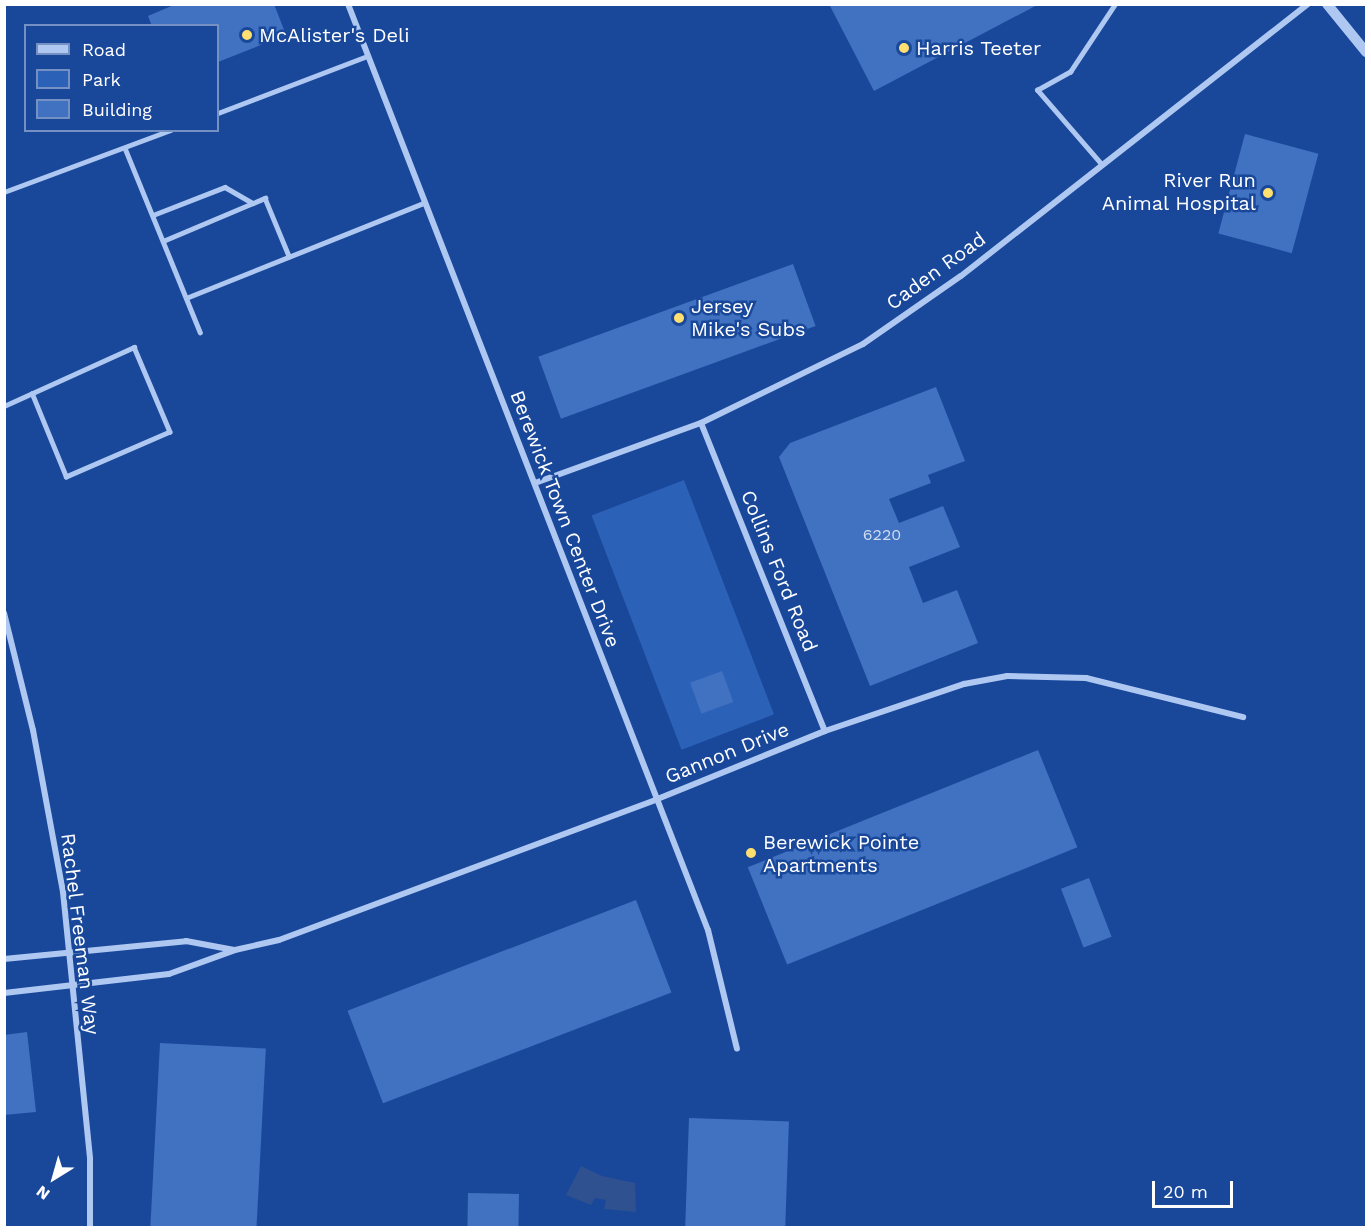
<!DOCTYPE html>
<style>
body{margin:0}
#map{position:relative;width:1371px;height:1232px;overflow:hidden;background:#19489b;font-family:"Work Sans",sans-serif}
div>[style]{position:absolute}
[style*='--x']{left:calc(var(--x)*1px);top:calc(var(--y)*1px);width:calc(var(--w)*1px);rotate:calc(var(--a)*1deg)}
.green>*{inset:0;background:#2c61b8;transform-origin:0 0}
.water>*{inset:0;background:#2f518f}
.building>*{inset:0;background:#4171c1;transform-origin:0 0}
.service>*{height:4.5px;margin:-2.25px;padding:0 2.25px;transform-origin:2.25px;border-radius:2.25px;background:#afc8f2}
.minor>*{height:6px;margin:-3px;padding:0 3px;transform-origin:3px;border-radius:3px;background:#afc8f2}
.tertiary>*{height:10px;margin:-5px;padding:0 5px;transform-origin:5px;border-radius:5px;background:#afc8f2}
.dots>*{width:16px;height:16px;translate:-50% -50%;box-sizing:border-box;border:3px solid #19489b;border-radius:50%}
span{translate:-50% -50%;white-space:nowrap;text-align:center;line-height:1.15;-webkit-text-stroke:5px #19489b;paint-order:stroke}
.number-label{font-size:16px;color:#d0dcf0}
.number-label span{-webkit-text-stroke-width:0}
.poi-label{font-size:20px;color:#fff}
.left{translate:0 -50%;text-align:left}
.right{translate:-100% -50%;text-align:right}
.street-label{font-size:20px;color:#fff}
.frame{position:absolute;inset:0;border:6px solid #fff;pointer-events:none}
.legend{position:absolute;left:24px;top:24px;width:195px;height:108px;box-sizing:border-box;background:#19489b;border:2px solid #7591c3;margin:0;padding:8px 10px;list-style:none;font-size:18px;color:#fff}
.legend li{display:flex;align-items:center;gap:12px;height:30px}
.legend b{width:30px;border:2px solid #7591c3}
.north{position:absolute;left:24px;top:1148px;width:60px;height:60px;-webkit-text-stroke:4px #19489b;paint-order:stroke;rotate:217deg;font-size:16px;font-weight:700;line-height:24px;text-align:center;color:#fff}
.north::after{content:'';display:block;margin:auto;width:21px;height:27px;background:#fff;clip-path:polygon(50% 0,100% 100%,50% 72%,0 100%)}
.scale{position:absolute;left:1152px;top:1181px;width:81px;height:27px;box-sizing:border-box;border:3px solid #fff;border-top:0;padding-left:8px;font-size:18px;line-height:21px;white-space:nowrap;color:#fff;-webkit-text-stroke:4px #19489b;paint-order:stroke}
</style>
<div id="map">
<div class="green">
<i style="left:684px;top:480px;width:251px;height:99px;rotate:69deg"></i>
</div>
<div class="water">
<i style="clip-path:polygon(581px 1166px,602px 1176px,635px 1183px,636px 1212px,604px 1209px,606px 1200px,595px 1198px,591px 1205px,566px 1195px)"></i>
</div>
<div class="building">
<i style="clip-path:polygon(176px 4px,274px 4px,286px 35px,218px 62px,218px 26px,152px 26px,148px 16px)"></i>
<i style="clip-path:polygon(829px 4px,1039px 4px,874px 91px)"></i>
<i style="left:1245px;top:134px;width:76px;height:103px;rotate:15deg"></i>
<i style="left:793px;top:264px;width:66px;height:271px;rotate:70deg"></i>
<i style="clip-path:polygon(936px 387px,965px 461px,928px 475px,931px 483px,889px 499px,899px 523px,943px 506px,960px 547px,909px 567px,923px 603px,957px 590px,978px 643px,870px 686px,779px 457px,790px 443px)"></i>
<i style="left:722px;top:671px;width:33px;height:34px;rotate:70deg"></i>
<i style="left:1038px;top:750px;width:105px;height:313px;rotate:68deg"></i>
<i style="left:1089px;top:878px;width:63px;height:30px;rotate:69deg"></i>
<i style="left:636px;top:900px;width:99px;height:309px;rotate:69deg"></i>
<i style="clip-path:polygon(27px 1032px,36px 1112px,4px 1115px,4px 1035px)"></i>
<i style="left:160px;top:1043px;width:106px;height:185px;rotate:3deg"></i>
<i style="left:689px;top:1118px;width:100px;height:110px;rotate:2deg"></i>
<i style="left:468px;top:1193px;width:51px;height:34px;rotate:1deg"></i>
</div>
<div class="service">
<i style="--x:218;--y:113;--w:160;--a:-20.9"></i>
<i style="--x:125;--y:148;--w:199;--a:67.8"></i>
<i style="--x:1102;--y:165;--w:99;--a:-130.9"></i>
<i style="--x:1037;--y:90;--w:38;--a:-29"></i>
<i style="--x:1070;--y:72;--w:82;--a:-56.5"></i>
<i style="--x:4;--y:192;--w:178;--a:-20.4"></i>
<i style="--x:153;--y:215;--w:77;--a:-21.3"></i>
<i style="--x:225;--y:187;--w:32;--a:30"></i>
<i style="--x:163;--y:241;--w:111;--a:-22.9"></i>
<i style="--x:265;--y:198;--w:63;--a:67.5"></i>
<i style="--x:186;--y:298;--w:255;--a:-21.8"></i>
<i style="--x:4;--y:406;--w:143;--a:-24.4"></i>
<i style="--x:134;--y:347;--w:92;--a:67"></i>
<i style="--x:170;--y:432;--w:113;--a:156.6"></i>
<i style="--x:66;--y:477;--w:90;--a:-112.3"></i>
</div>
<div class="minor">
<i style="--x:348;--y:4;--w:994;--a:68.76"></i>
<i style="--x:708;--y:930;--w:122;--a:76.3"></i>
<i style="--x:701;--y:423;--w:332;--a:68.1"></i>
<i style="--x:535;--y:483;--w:177;--a:-19.9"></i>
<i style="--x:701;--y:423;--w:180;--a:-26"></i>
<i style="--x:863;--y:344;--w:119;--a:-34.8"></i>
<i style="--x:961;--y:276;--w:441;--a:-38.1"></i>
<i style="--x:4;--y:613;--w:121;--a:76.1"></i>
<i style="--x:33;--y:730;--w:165;--a:79.5"></i>
<i style="--x:63;--y:892;--w:268;--a:84.2"></i>
<i style="--x:90;--y:1159;--w:69;--a:90"></i>
<i style="--x:4;--y:959;--w:183;--a:-5.6"></i>
<i style="--x:186;--y:941;--w:49;--a:10.6"></i>
<i style="--x:4;--y:993;--w:166;--a:-6.6"></i>
<i style="--x:169;--y:974;--w:70;--a:-20"></i>
<i style="--x:235;--y:950;--w:45;--a:-12.8"></i>
<i style="--x:279;--y:940;--w:401;--a:-20.4"></i>
<i style="--x:655;--y:800;--w:183;--a:-22.1"></i>
<i style="--x:825;--y:731;--w:147;--a:-18.7"></i>
<i style="--x:964;--y:684;--w:44;--a:-10.5"></i>
<i style="--x:1007;--y:676;--w:79;--a:1.5"></i>
<i style="--x:1086;--y:678;--w:162;--a:14"></i>
</div>
<div class="tertiary">
<i style="--x:1327;--y:4;--w:62;--a:50.9"></i>
</div>
<div class="dots">
<i style="left:247px;top:35px;background:#ffdf6f"></i>
<i style="left:904px;top:48px;background:#ffdf6f"></i>
<i style="left:1268px;top:193px;background:#ffdf6f"></i>
<i style="left:679px;top:318px;background:#ffdf6f"></i>
<i style="left:751px;top:853px;background:#ffdf6f"></i>
</div>
<div class="number-label">
<span style="left:882px;top:535px">6220</span>
</div>
<div class="poi-label">
<span class="left" style="left:259px;top:35px">McAlister's Deli</span>
<span class="left" style="left:916px;top:48px">Harris Teeter</span>
<span class="right" style="left:1256px;top:192px">River Run<br>Animal Hospital</span>
<span class="left" style="left:691px;top:318px">Jersey<br>Mike's Subs</span>
<span class="left" style="left:763px;top:854px">Berewick Pointe<br>Apartments</span>
</div>
<div class="street-label">
<span style="left:936px;top:271px;rotate:-36deg">Caden Road</span>
<span style="left:565px;top:519px;rotate:69deg">Berewick Town Center Drive</span>
<span style="left:779px;top:571px;rotate:68deg">Collins Ford Road</span>
<span style="left:727px;top:753px;rotate:-22deg">Gannon Drive</span>
<span style="left:80px;top:934px;rotate:83deg">Rachel Freeman Way</span>
</div>
<div class="frame"></div>
<ul class="legend">
<li><b style="height:8px;background:#afc8f2"></b>Road</li>
<li><b style="height:16px;background:#2c61b8"></b>Park</li>
<li><b style="height:16px;background:#4171c1"></b>Building</li>
</ul>
<div class="north">N</div>
<div class="scale">20 m</div>
</div>
